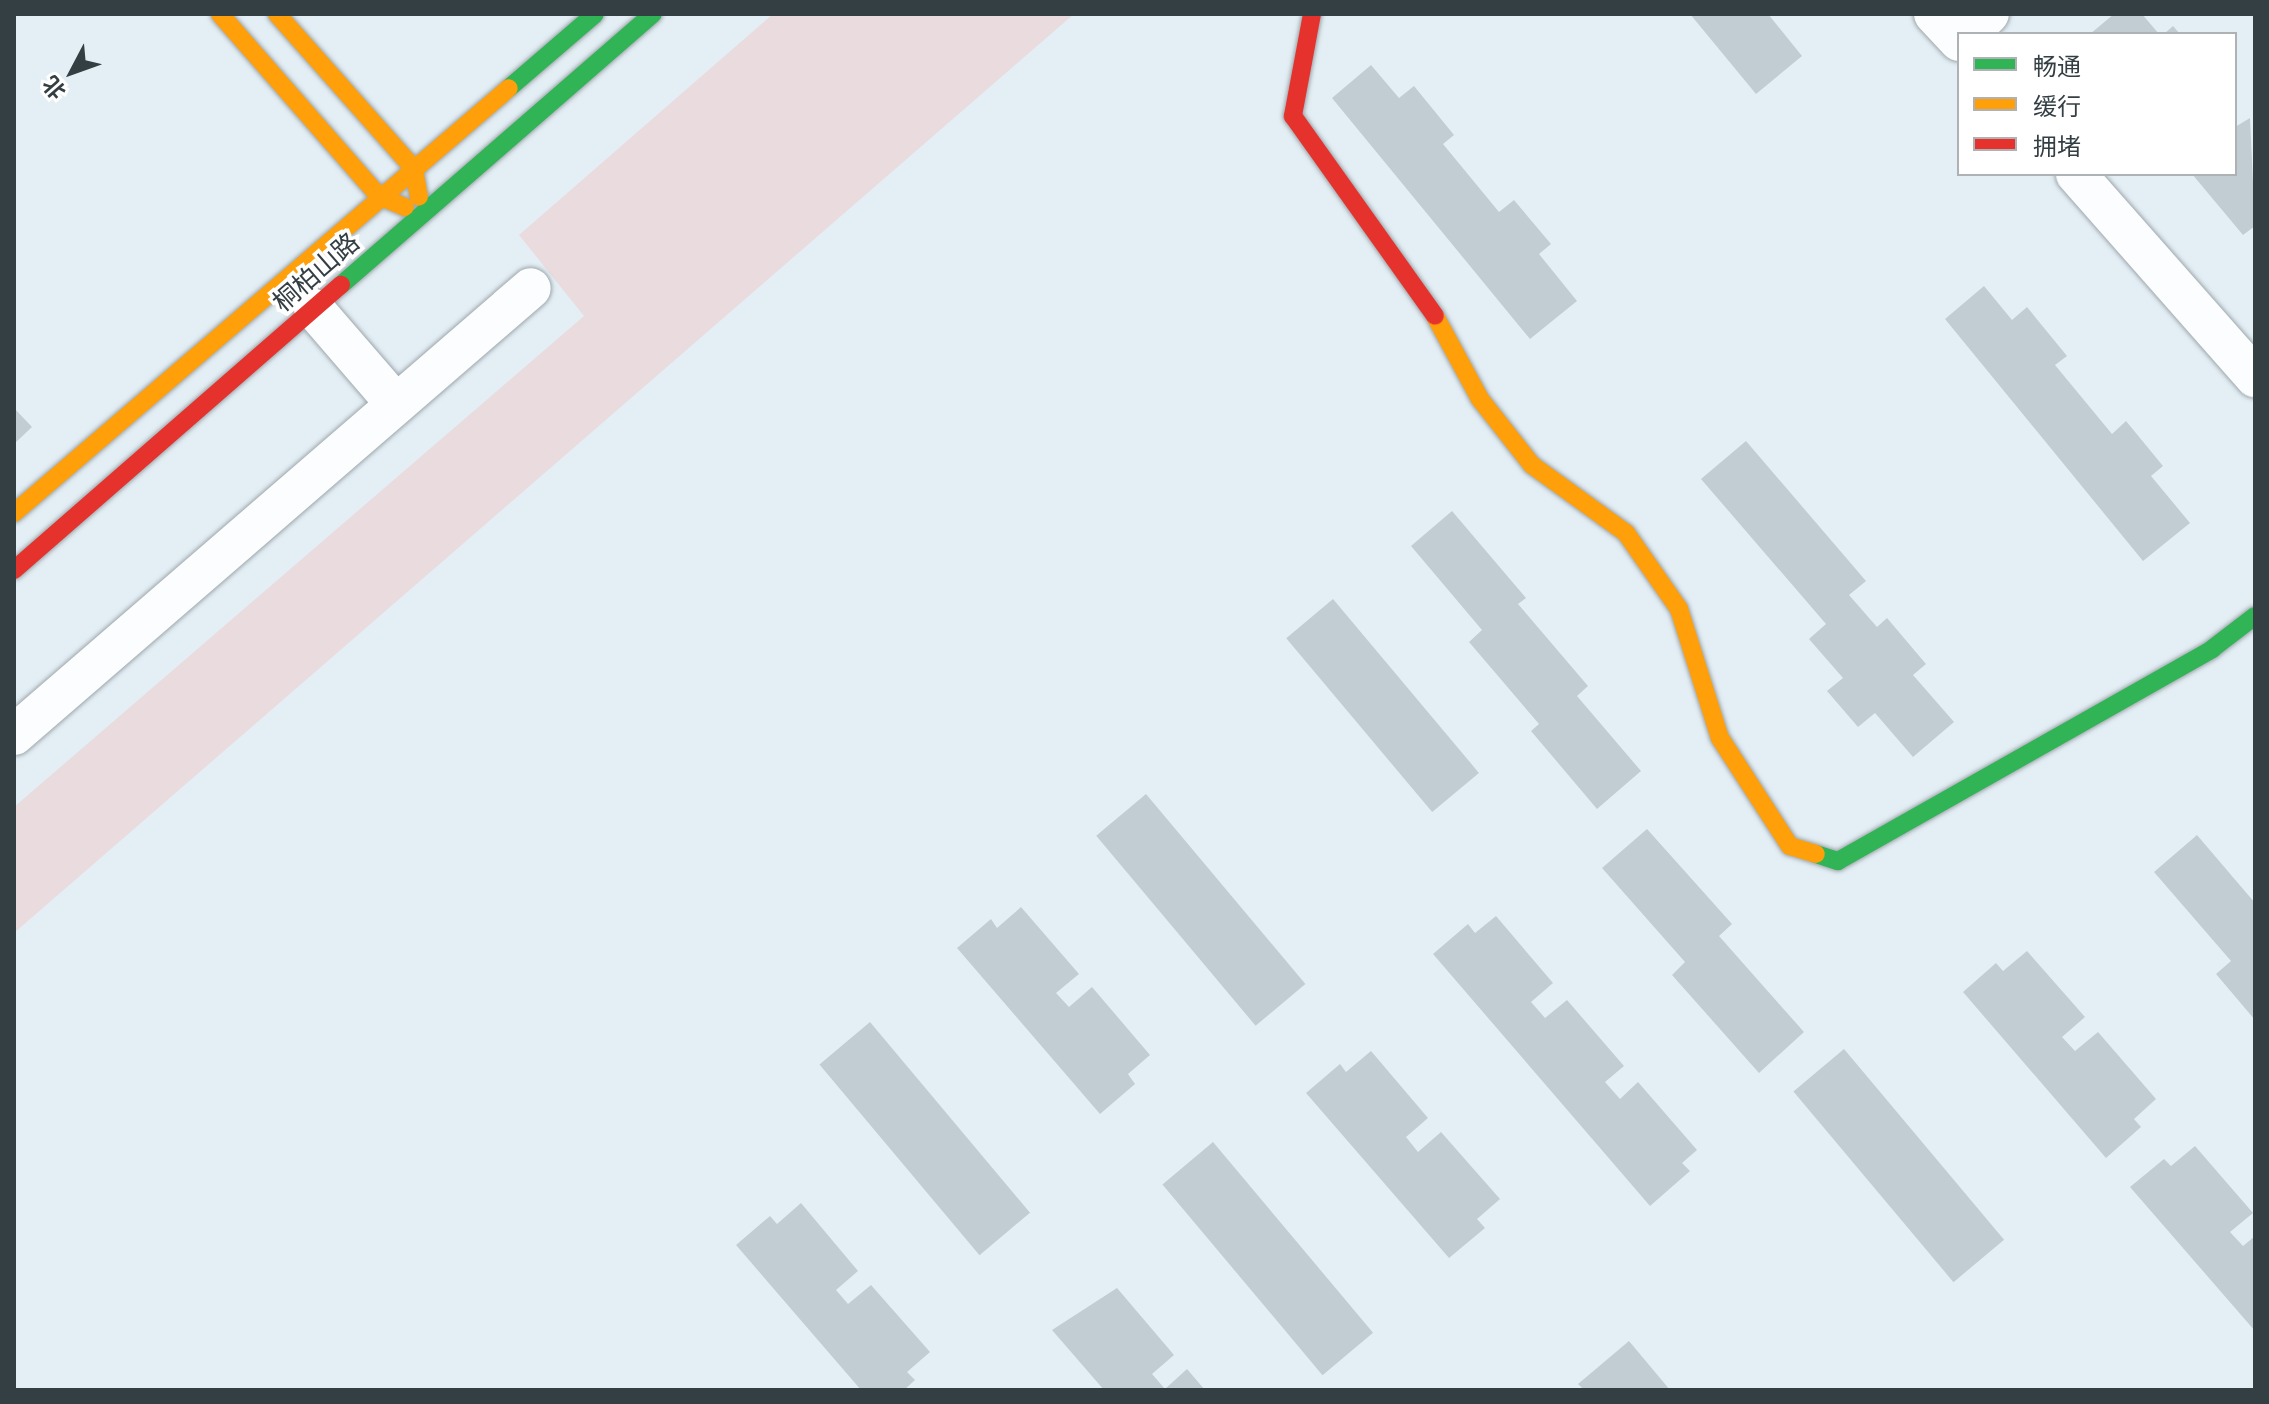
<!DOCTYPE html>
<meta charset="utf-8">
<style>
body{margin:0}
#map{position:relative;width:2269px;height:1404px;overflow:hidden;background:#e4eff5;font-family:Inter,"Noto Sans SC",sans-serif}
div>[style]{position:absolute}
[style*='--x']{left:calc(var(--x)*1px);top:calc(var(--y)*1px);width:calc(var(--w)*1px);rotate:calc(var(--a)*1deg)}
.green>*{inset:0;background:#e9dbde}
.building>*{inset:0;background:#c1cdd3;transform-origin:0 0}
.roads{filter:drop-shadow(0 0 2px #9ea7ac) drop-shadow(0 0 2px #9ea7ac)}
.street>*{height:40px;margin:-20px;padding:0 20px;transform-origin:20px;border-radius:20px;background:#fbfdfe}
.fast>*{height:18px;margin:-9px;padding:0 9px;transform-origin:9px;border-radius:9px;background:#30b455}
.slow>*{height:18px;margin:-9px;padding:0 9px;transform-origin:9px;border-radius:9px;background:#ff9f0a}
.jam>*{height:18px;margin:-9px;padding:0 9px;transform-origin:9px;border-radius:9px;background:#e5322d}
span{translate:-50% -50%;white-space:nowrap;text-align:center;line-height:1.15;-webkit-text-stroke:7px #fff;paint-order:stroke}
.street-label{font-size:26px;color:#343f44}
.frame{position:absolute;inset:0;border:16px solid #343f44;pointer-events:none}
.legend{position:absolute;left:1957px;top:32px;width:280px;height:144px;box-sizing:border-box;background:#fff;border:2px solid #aeb2b4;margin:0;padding:10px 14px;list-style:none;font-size:24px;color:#343f44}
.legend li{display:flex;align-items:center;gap:16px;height:40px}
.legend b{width:40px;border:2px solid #aeb2b4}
.north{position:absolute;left:32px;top:32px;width:80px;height:80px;-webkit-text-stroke:6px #fff;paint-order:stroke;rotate:229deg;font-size:22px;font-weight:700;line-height:32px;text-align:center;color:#343f44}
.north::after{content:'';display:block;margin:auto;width:28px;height:36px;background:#343f44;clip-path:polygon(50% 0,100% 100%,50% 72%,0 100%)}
</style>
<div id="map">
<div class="green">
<i style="clip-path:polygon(773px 14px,1074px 14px,14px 933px,14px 807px,584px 316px,519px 235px)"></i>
</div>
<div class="building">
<i style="clip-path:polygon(1690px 14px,1768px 14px,1802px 56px,1756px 94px)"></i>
<i style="clip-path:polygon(2114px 14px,2142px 14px,2159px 34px,2090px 34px)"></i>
<i style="clip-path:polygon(2173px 26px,2180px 34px,2164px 34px)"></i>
<i style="clip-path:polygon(1371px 65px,1399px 98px,1414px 86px,1454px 135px,1443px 144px,1499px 212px,1514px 200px,1551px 244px,1539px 254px,1577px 301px,1530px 339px,1332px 98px)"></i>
<i style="clip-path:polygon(2250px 118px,2255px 226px,2243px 235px,2192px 174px,2235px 174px,2235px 127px)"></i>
<i style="clip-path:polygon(1984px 286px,2012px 320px,2027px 307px,2067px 356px,2055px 365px,2112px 434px,2126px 421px,2163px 466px,2151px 476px,2190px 523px,2143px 561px,1945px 319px)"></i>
<i style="clip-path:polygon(14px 408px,32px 427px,14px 444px)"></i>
<i style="clip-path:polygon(1746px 441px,1866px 581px,1849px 595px,1877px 627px,1887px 618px,1926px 664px,1913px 675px,1954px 722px,1913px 757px,1875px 713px,1858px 727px,1827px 691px,1843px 678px,1809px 639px,1826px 624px,1701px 479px)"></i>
<i style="clip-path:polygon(1452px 511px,1526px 598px,1518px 604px,1588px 686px,1577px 696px,1641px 771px,1597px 809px,1531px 731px,1539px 724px,1469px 642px,1482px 630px,1411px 546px)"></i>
<i style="left:1333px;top:599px;width:227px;height:61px;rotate:50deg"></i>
<i style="left:1146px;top:794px;width:248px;height:65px;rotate:50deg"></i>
<i style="clip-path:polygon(1647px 829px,1732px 924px,1719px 936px,1804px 1032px,1759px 1073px,1672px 975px,1685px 962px,1602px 868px)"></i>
<i style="clip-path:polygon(2197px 835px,2255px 903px,2255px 1020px,2216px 974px,2231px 961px,2154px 872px)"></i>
<i style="clip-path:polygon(1021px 907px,1079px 974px,1056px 993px,1069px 1007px,1092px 987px,1150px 1055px,1128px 1074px,1135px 1084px,1100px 1114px,957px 948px,991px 919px,997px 928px)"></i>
<i style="clip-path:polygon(1496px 916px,1553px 983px,1531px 1002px,1545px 1018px,1567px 1000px,1624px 1066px,1605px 1082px,1620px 1099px,1638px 1082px,1697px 1150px,1682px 1163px,1690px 1171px,1650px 1206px,1433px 954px,1468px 924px,1475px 933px)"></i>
<i style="clip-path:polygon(2027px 951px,2085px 1017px,2062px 1037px,2075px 1051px,2098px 1032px,2156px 1099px,2134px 1119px,2141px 1127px,2106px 1158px,1963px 992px,1996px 963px,2003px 971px)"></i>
<i style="left:870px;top:1022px;width:249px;height:66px;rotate:50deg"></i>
<i style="left:1844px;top:1049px;width:249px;height:66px;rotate:50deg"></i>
<i style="clip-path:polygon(1371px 1051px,1428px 1118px,1406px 1137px,1418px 1152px,1441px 1132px,1500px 1199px,1477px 1219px,1485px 1228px,1449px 1258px,1306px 1093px,1340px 1064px,1346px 1072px)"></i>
<i style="left:1213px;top:1142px;width:249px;height:66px;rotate:50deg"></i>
<i style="clip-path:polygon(2195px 1146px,2253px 1213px,2230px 1232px,2243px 1246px,2255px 1236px,2255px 1331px,2130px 1187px,2164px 1159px,2171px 1166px)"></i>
<i style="clip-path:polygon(801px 1203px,858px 1271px,836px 1290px,848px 1304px,871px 1285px,930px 1352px,907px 1372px,915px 1380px,904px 1390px,861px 1390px,736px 1245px,770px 1216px,777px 1224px)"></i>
<i style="clip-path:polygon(1117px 1288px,1174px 1355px,1152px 1374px,1165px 1389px,1187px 1369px,1205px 1390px,1104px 1390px,1052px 1330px)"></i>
<i style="clip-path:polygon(1629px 1341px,1670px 1390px,1584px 1390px,1578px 1384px)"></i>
</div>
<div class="roads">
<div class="street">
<i style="--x:1934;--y:14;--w:37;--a:47"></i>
<i style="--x:1968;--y:34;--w:29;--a:-44"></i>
<i style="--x:2076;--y:174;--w:271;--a:48.6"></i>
<i style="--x:314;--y:309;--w:125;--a:49.2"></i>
<i style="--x:14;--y:735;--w:683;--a:-40.85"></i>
</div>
<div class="fast">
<i style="--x:509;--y:88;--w:113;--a:-40.7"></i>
<i style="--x:341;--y:285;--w:413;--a:-41"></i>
<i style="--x:1816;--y:854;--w:23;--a:18"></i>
<i style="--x:1838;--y:861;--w:430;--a:-29.5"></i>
<i style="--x:2212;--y:649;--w:54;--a:-37.5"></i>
</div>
<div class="slow">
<i style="--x:220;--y:14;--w:242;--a:48.9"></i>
<i style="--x:379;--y:196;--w:28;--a:23"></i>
<i style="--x:277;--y:14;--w:207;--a:48.5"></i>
<i style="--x:414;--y:169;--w:28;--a:80"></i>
<i style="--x:1435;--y:316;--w:94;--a:61.5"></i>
<i style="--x:1480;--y:399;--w:84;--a:51.8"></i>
<i style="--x:1532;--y:465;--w:116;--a:35.9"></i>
<i style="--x:1626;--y:533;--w:93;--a:55.1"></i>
<i style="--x:1679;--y:609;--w:135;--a:72.4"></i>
<i style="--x:1720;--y:738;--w:129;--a:57.1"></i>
<i style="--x:1790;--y:846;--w:27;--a:17"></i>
<i style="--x:14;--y:513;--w:652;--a:-40.65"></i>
</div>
<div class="jam">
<i style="--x:1312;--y:14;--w:104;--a:100.6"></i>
<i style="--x:1293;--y:116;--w:245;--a:54.6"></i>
<i style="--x:14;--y:570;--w:434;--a:-41.1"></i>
</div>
</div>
<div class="street-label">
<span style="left:316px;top:272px;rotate:-41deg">桐柏山路</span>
</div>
<div class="frame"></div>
<ul class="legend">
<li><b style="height:10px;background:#30b455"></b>畅通</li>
<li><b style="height:10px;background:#ff9f0a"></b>缓行</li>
<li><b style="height:10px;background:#e5322d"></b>拥堵</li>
</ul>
<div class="north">北</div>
</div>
